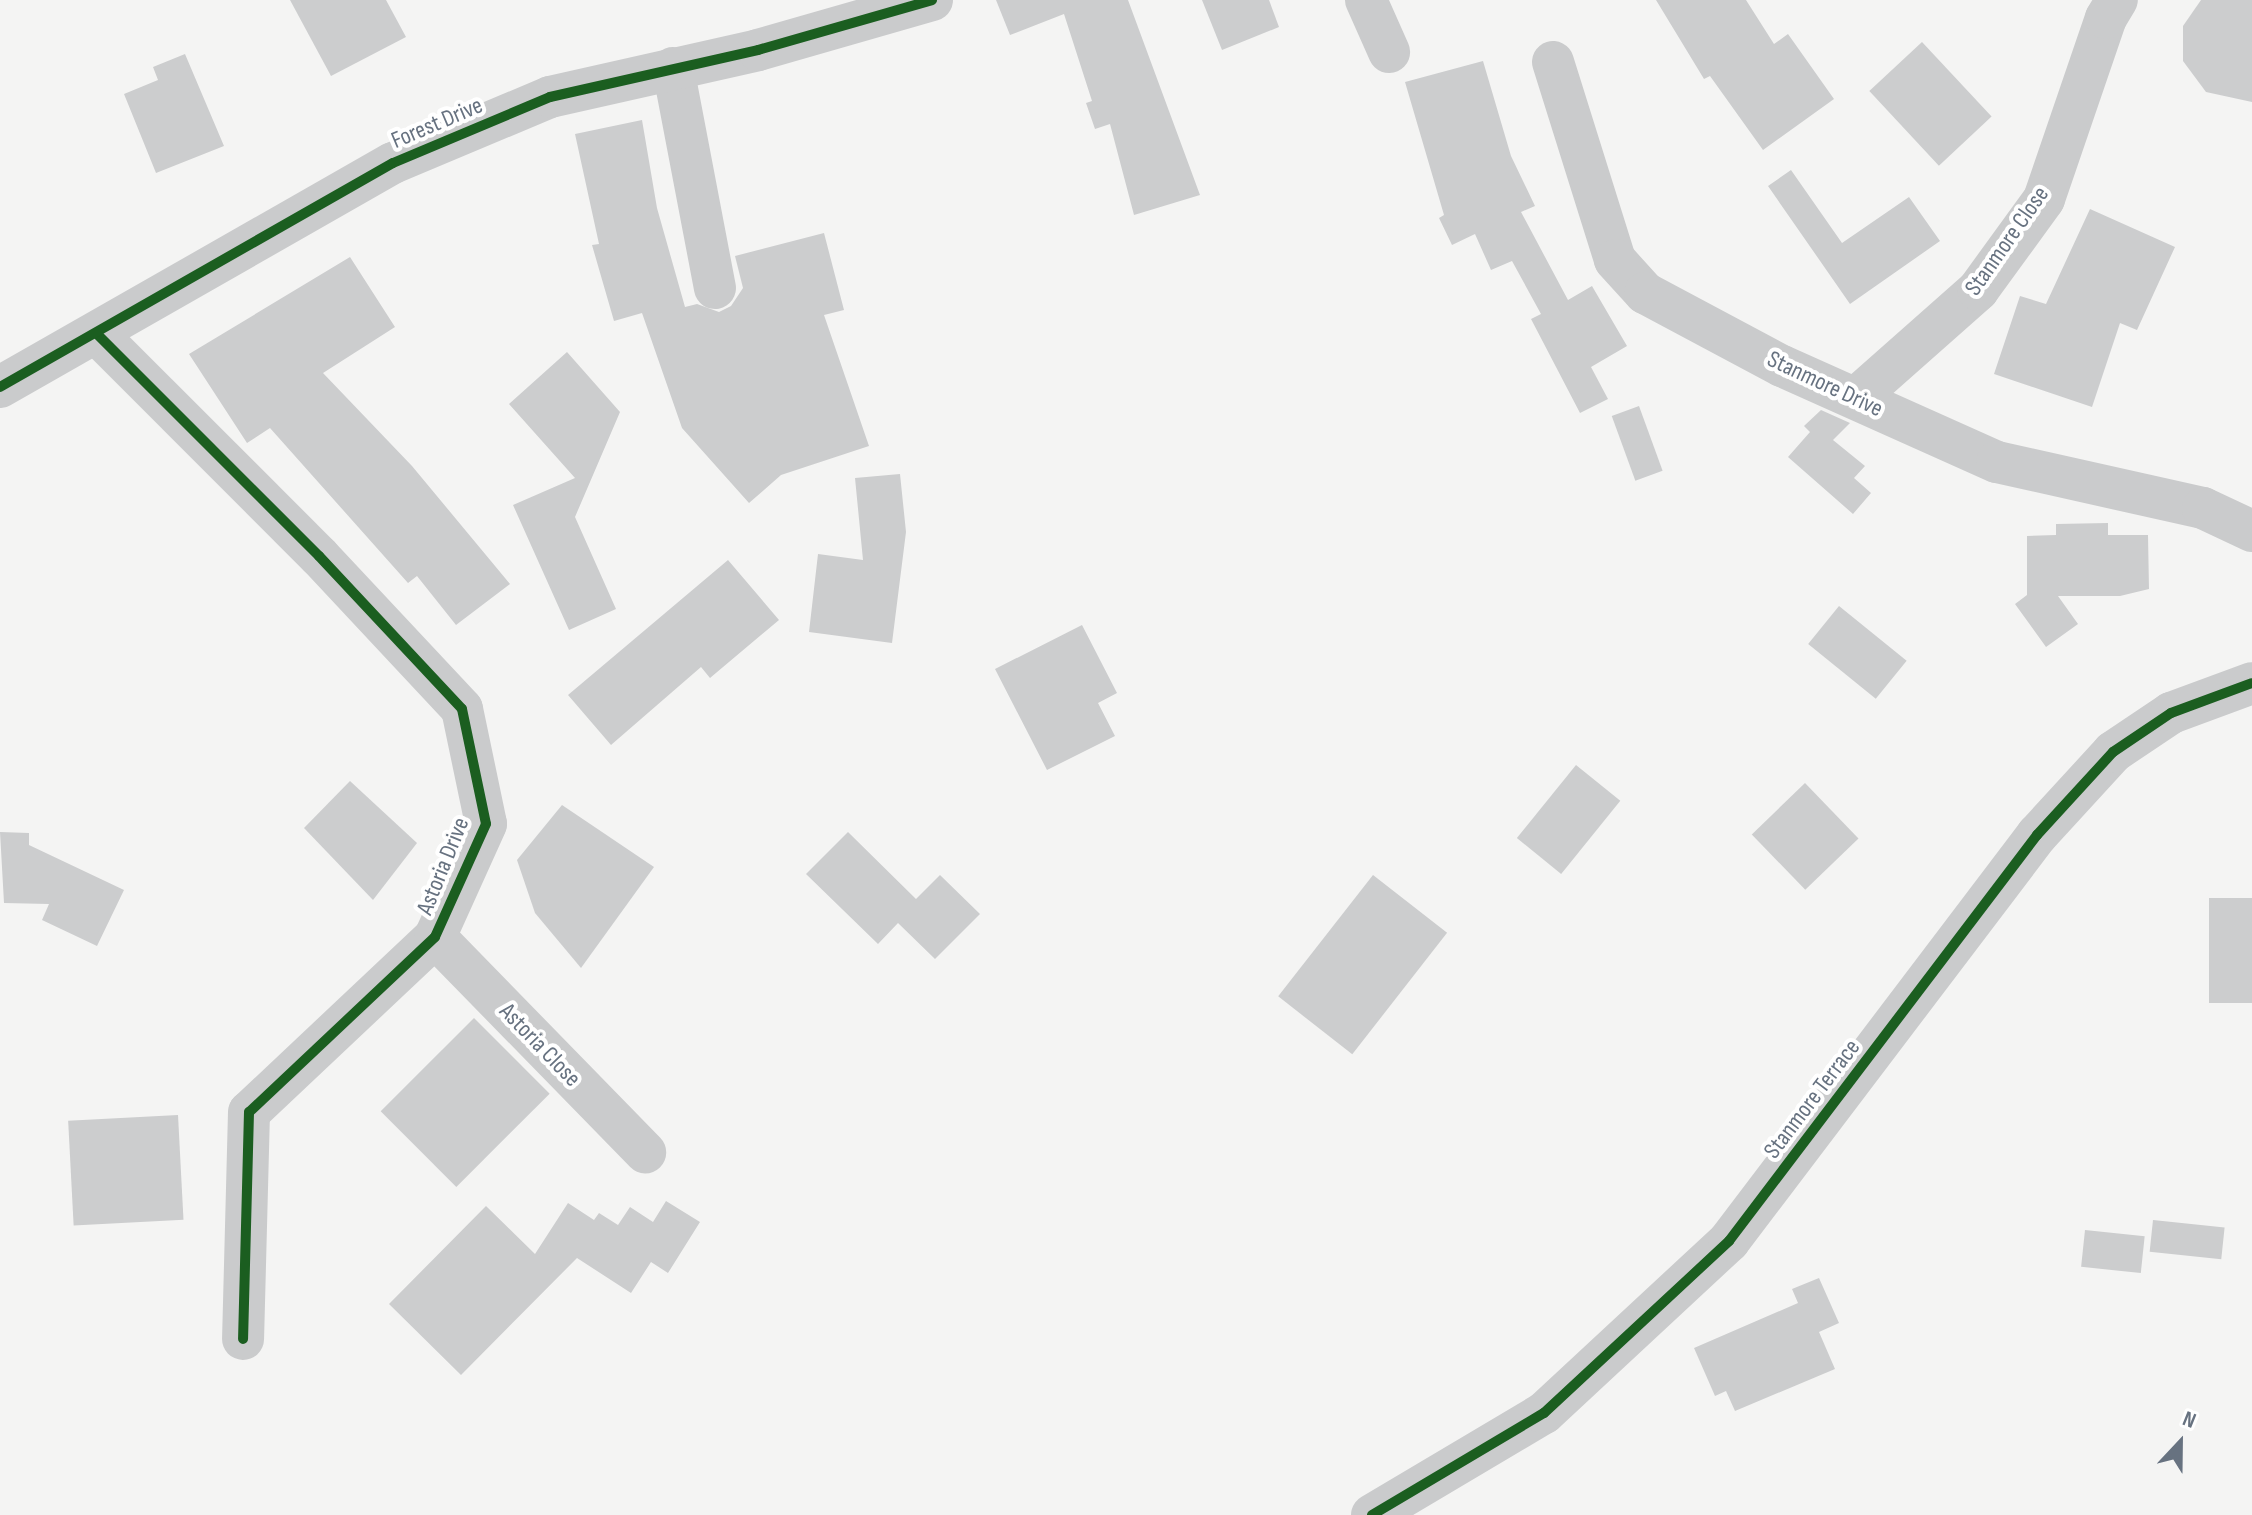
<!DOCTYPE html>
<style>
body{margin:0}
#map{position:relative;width:2252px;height:1515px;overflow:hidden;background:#f4f4f3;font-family:"Sofia Sans Condensed",sans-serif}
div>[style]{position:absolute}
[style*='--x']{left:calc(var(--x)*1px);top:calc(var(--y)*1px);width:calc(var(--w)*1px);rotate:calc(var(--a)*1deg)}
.building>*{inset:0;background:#cccdce;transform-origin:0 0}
.minor>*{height:42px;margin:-21px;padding:0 21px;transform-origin:21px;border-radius:21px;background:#cacbcc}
.cycleway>*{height:10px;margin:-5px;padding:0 5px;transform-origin:5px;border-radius:5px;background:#1b5e20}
span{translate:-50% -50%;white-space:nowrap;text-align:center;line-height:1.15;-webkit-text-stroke:8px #fff;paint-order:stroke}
.street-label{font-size:24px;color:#677280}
.north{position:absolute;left:2140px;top:1403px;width:80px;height:80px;-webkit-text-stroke:6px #fff;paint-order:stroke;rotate:22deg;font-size:22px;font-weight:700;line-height:32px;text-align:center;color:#677280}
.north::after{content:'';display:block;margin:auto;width:28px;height:36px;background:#677280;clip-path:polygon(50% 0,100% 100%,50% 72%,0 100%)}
</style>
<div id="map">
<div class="building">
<i style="clip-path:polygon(290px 0,386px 0,406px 37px,331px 76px)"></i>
<i style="clip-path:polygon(996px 0,1128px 0,1200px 195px,1134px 215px,1110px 124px,1095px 129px,1086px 103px,1092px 101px,1064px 14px,1010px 35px)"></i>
<i style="clip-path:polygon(1202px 0,1269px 0,1279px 27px,1222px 50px)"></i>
<i style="clip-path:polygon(1656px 0,1746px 0,1774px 44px,1788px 34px,1834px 99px,1763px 150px,1710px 76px,1704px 79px)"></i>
<i style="clip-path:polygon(2201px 0,2252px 0,2252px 102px,2206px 92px,2183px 61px,2183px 26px)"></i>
<i style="left:1922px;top:42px;width:102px;height:72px;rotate:47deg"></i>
<i style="clip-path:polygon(185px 54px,224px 146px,156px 173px,124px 94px,158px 80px,153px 67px)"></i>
<i style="clip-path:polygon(1483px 61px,1511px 156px,1535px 206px,1521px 212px,1568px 300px,1592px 286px,1627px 346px,1591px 367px,1608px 399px,1580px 413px,1531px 319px,1541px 314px,1512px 261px,1491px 270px,1475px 234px,1452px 245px,1439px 218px,1444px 215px,1405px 82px)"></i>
<i style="clip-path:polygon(642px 120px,657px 208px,685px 307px,697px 304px,719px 312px,731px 306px,743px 288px,735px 256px,824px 233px,844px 310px,824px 315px,869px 446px,781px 475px,749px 503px,682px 428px,642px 313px,614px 321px,592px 245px,599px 244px,575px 134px)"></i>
<i style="clip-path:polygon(1791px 170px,1842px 243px,1909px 197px,1940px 241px,1850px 304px,1768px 186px)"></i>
<i style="clip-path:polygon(2090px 209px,2175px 247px,2137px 330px,2120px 323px,2092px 407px,1994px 374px,2020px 296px,2046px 304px)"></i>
<i style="clip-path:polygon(350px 257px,395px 327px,323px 373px,412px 466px,510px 584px,456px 625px,417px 576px,408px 583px,270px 428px,247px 443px,189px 354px)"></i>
<i style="clip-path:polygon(567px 352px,620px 412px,575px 517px,616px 609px,569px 630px,513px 505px,575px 478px,509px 404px)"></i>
<i style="left:1639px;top:406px;width:69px;height:29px;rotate:70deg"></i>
<i style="clip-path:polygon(1821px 410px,1850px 423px,1833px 440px,1865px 466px,1854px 478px,1871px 493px,1853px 514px,1788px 457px,1810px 432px,1804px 426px)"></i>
<i style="clip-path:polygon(900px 474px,906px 532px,892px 643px,809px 632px,818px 554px,863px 560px,855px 478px)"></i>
<i style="clip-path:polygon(2108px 523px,2108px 535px,2148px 535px,2149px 589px,2120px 596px,2058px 596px,2078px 624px,2046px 647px,2015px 604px,2027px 595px,2027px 536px,2056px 535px,2056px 524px)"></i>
<i style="clip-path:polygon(728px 560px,779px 620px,710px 678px,701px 667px,611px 745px,568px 695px)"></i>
<i style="left:1839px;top:606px;width:87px;height:49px;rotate:39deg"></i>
<i style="clip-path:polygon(1082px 625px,1117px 693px,1098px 703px,1115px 736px,1047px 770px,995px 669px)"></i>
<i style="left:1576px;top:765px;width:57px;height:94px;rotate:39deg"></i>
<i style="clip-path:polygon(350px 781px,417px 843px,373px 900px,304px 828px)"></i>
<i style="left:1805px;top:783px;width:77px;height:74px;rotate:46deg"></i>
<i style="clip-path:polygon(562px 805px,654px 867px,581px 968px,535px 913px,517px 860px)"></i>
<i style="clip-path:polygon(0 832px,29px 833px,29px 845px,124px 890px,97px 946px,42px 920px,49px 904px,4px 903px)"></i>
<i style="clip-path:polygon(848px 832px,916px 899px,940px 875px,980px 914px,935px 959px,898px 923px,878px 944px,806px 874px)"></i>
<i style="left:1373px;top:875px;width:94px;height:154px;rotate:38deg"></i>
<i style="left:2252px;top:898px;width:105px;height:43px;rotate:90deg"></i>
<i style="left:474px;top:1018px;width:107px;height:132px;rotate:45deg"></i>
<i style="left:178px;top:1115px;width:105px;height:110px;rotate:87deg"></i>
<i style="clip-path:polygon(666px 1201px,700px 1222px,668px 1273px,651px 1262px,631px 1293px,577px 1258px,461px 1375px,389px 1304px,486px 1206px,535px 1254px,568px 1203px,594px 1220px,599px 1213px,618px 1225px,630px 1207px,653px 1222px)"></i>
<i style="left:2153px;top:1220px;width:72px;height:32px;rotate:6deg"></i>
<i style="left:2085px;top:1230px;width:60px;height:37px;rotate:6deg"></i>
<i style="clip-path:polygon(1819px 1278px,1839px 1323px,1819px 1332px,1835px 1369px,1735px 1411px,1726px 1391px,1715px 1396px,1694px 1348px,1798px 1303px,1792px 1289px)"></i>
</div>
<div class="minor">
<i style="--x:1366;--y:0;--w:57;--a:66.1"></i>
<i style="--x:1553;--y:62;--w:207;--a:72.6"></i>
<i style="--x:1615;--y:260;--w:45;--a:47.7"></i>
<i style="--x:1645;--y:293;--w:155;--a:28.1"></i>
<i style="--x:1782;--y:366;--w:235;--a:24.1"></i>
<i style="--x:1997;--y:462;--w:211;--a:12.6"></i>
<i style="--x:2203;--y:508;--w:54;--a:25.1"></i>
<i style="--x:673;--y:68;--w:224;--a:79.2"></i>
<i style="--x:97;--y:334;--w:314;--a:45"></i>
<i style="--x:319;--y:556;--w:209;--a:46.9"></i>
<i style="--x:462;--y:709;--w:117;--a:78.2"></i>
<i style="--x:486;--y:824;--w:124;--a:114.3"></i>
<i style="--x:435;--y:937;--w:255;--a:136.7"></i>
<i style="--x:249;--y:1112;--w:227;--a:91.5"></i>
<i style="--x:0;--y:387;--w:452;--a:-29.7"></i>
<i style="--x:393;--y:163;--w:170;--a:-22.8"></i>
<i style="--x:550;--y:97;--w:213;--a:-12.7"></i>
<i style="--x:758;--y:50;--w:181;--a:-16"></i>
<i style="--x:1856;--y:398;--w:163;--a:-41.5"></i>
<i style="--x:1978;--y:290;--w:112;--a:-54"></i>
<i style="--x:2044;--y:199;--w:191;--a:-71.1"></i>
<i style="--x:2106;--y:18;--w:21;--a:-59"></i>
<i style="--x:435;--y:937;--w:301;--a:45.7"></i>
<i style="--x:1372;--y:1515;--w:200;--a:-30.7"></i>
<i style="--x:1544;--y:1413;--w:253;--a:-42.9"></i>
<i style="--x:1729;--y:1241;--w:510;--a:-52.82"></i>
<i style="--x:2037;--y:835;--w:113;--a:-47.5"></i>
<i style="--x:2113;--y:752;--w:70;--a:-33.9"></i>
<i style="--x:2171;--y:713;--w:86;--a:-20.3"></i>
</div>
<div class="cycleway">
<i style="--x:97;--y:334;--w:314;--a:45"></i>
<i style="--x:319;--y:556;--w:209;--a:46.9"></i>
<i style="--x:462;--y:709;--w:117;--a:78.2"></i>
<i style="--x:486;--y:824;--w:124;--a:114.3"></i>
<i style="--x:435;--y:937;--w:255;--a:136.7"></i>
<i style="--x:249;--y:1112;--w:227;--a:91.5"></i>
<i style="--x:0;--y:387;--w:452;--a:-29.7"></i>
<i style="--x:393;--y:163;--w:170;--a:-22.8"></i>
<i style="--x:550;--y:97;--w:213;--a:-12.7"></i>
<i style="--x:758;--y:50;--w:181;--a:-16"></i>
<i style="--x:1372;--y:1515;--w:200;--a:-30.7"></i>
<i style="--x:1544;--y:1413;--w:253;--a:-42.9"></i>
<i style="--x:1729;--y:1241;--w:510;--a:-52.82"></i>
<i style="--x:2037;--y:835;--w:113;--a:-47.5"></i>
<i style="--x:2113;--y:752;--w:70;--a:-33.9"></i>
<i style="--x:2171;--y:713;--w:86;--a:-20.3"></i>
</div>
<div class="street-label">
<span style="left:437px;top:123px;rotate:-23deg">Forest Drive</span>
<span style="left:2007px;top:241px;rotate:-55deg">Stanmore Close</span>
<span style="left:1825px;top:384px;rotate:25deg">Stanmore Drive</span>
<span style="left:443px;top:866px;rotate:-68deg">Astoria Drive</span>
<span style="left:540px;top:1045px;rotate:46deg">Astoria Close</span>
<span style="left:1812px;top:1099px;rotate:-53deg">Stanmore Terrace</span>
</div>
<div class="north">N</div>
</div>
